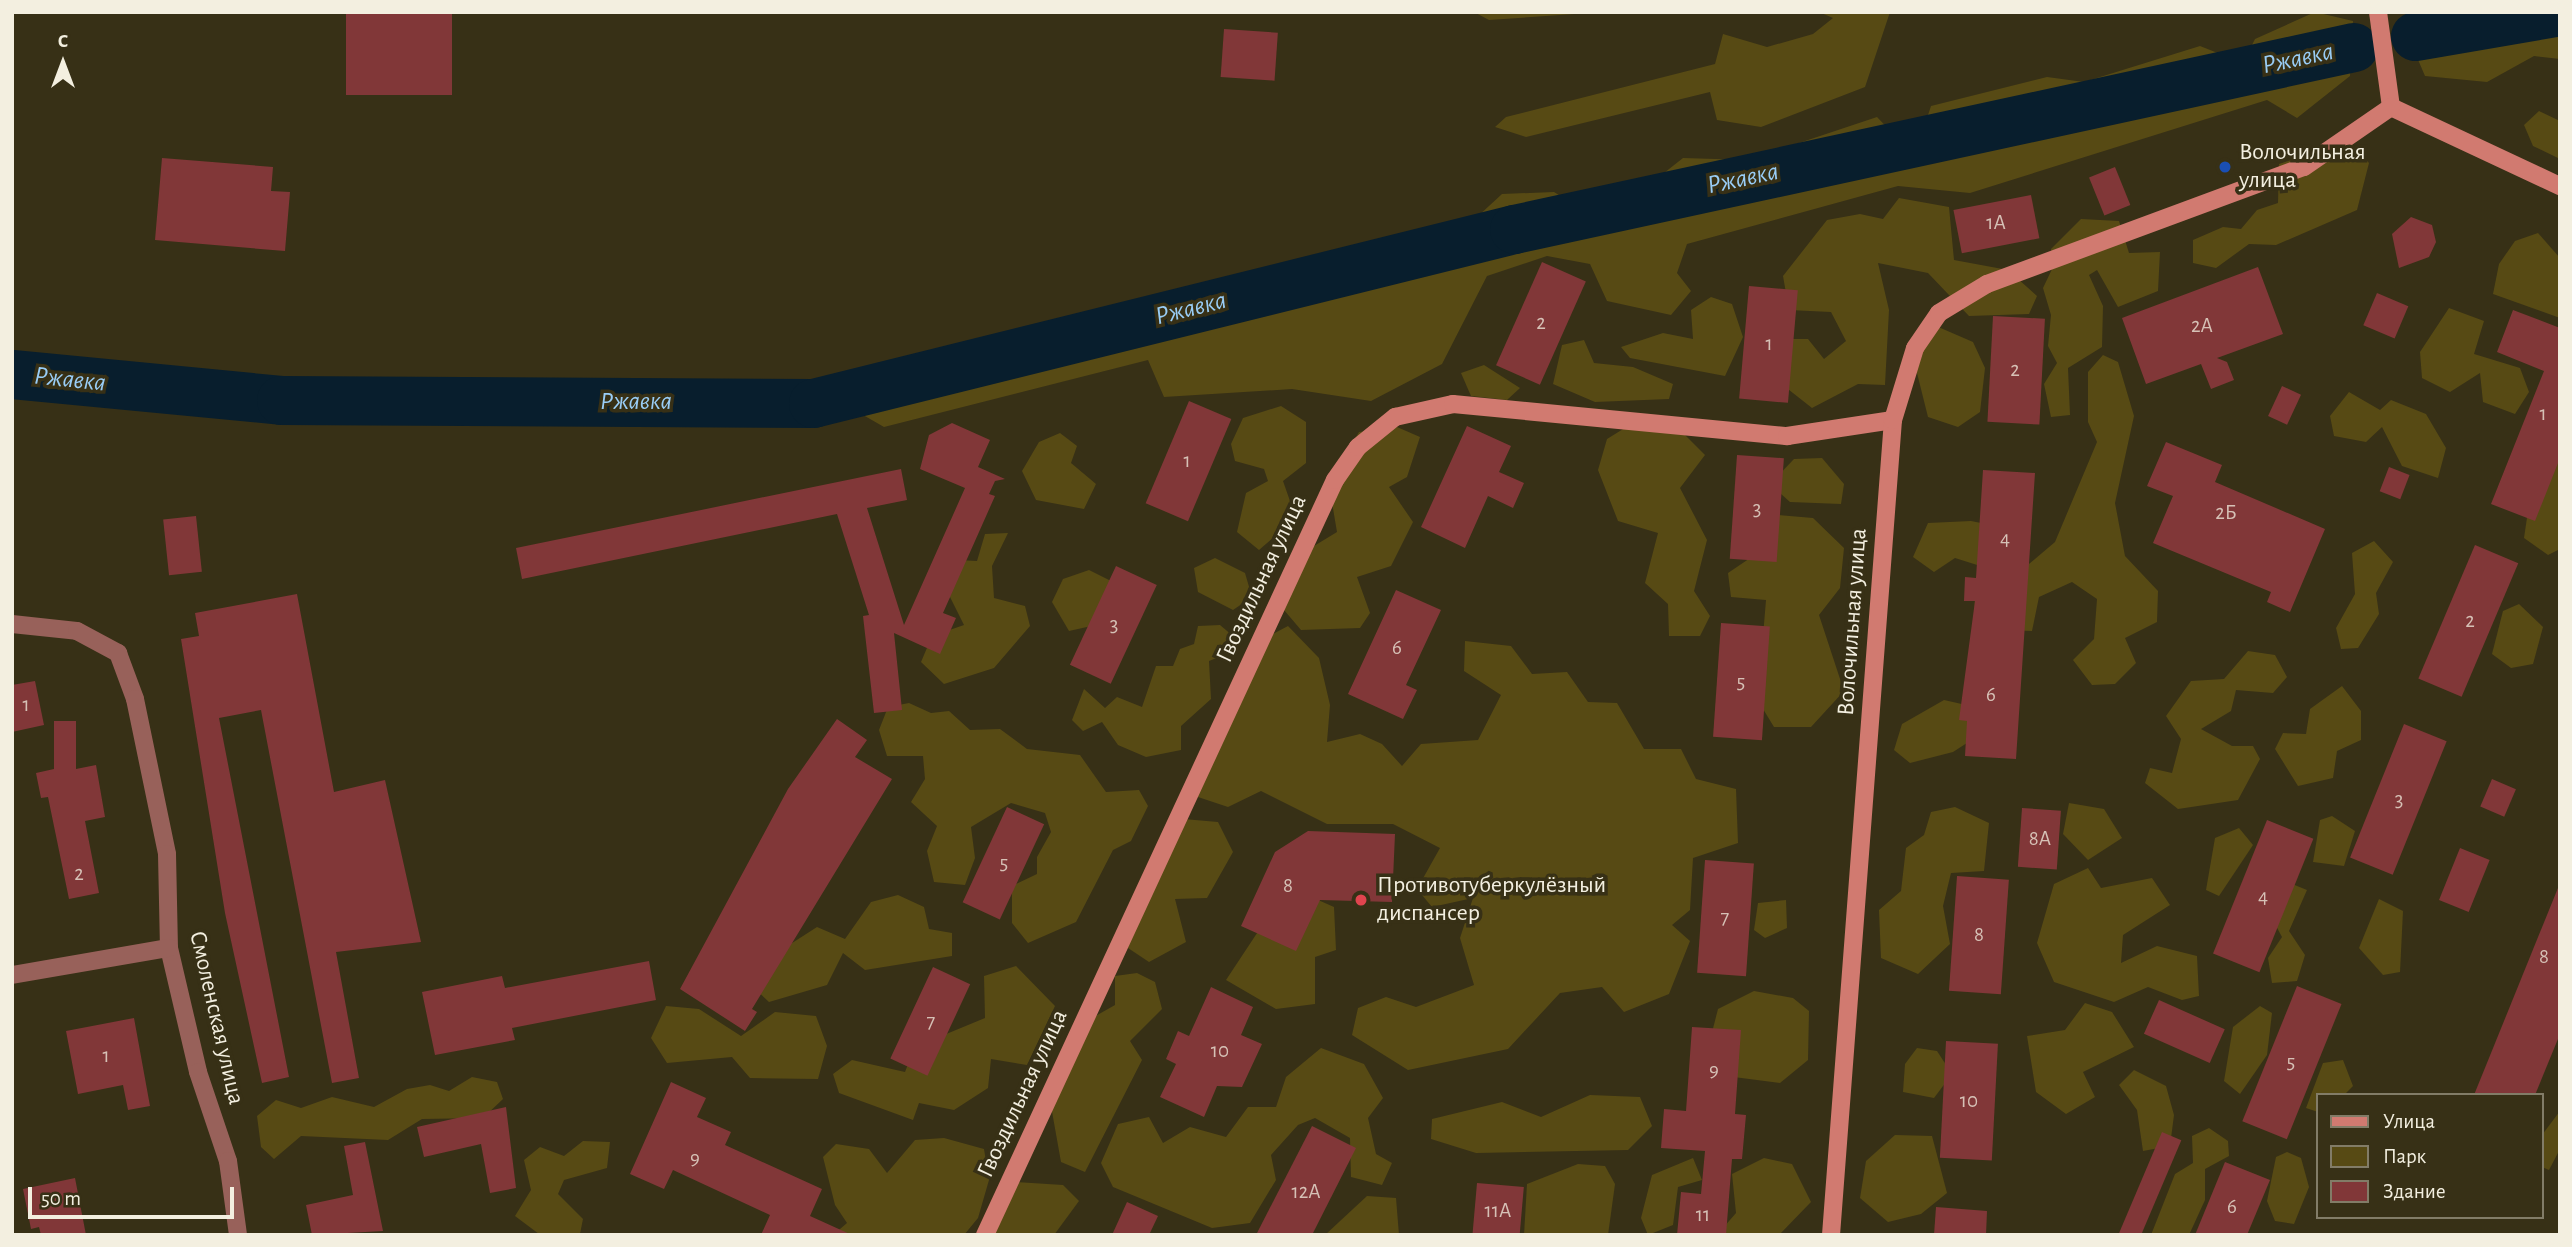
<!DOCTYPE html>
<meta charset="utf-8">
<style>
body{margin:0}
#map{position:relative;width:2572px;height:1247px;overflow:hidden;background:#373016;font-family:"Alegreya Sans",sans-serif}
div>[style]{position:absolute}
[style*='--x']{left:calc(var(--x)*1px);top:calc(var(--y)*1px);width:calc(var(--w)*1px);rotate:calc(var(--a)*1deg)}
.green>*{inset:0;background:#574a14}
.river>*{height:49px;margin:-24.5px;padding:0 24.5px;transform-origin:24.5px;border-radius:24.5px;background:#081e2d}
.building>*{inset:0;background:#813738;transform-origin:0 0}
.street>*{height:18px;margin:-9px;padding:0 9px;transform-origin:9px;border-radius:9px;background:#98615a}
.secondary>*{height:18px;margin:-9px;padding:0 9px;transform-origin:9px;border-radius:9px;background:#d17a70}
.dots>*{width:19px;height:19px;translate:-50% -50%;box-sizing:border-box;border:4px solid #373016;border-radius:50%}
span{translate:-50% -50%;white-space:nowrap;text-align:center;line-height:1.15;-webkit-text-stroke:7px #373016;paint-order:stroke}
.number-label{font-size:21px;color:#d6c1b6}
.number-label span{-webkit-text-stroke-width:0}
.poi-label{font-size:24px;color:#f3efe0}
.left{translate:0 -50%;text-align:left}
.street-label{font-size:24px;color:#f3efe0}
.water-label{font-size:26px;color:#99cdf6;font-style:italic}
.frame{position:absolute;inset:0;border:14px solid #f3efe0;pointer-events:none}
.legend{position:absolute;left:2316px;top:1093px;width:228px;height:126px;box-sizing:border-box;background:#373016;border:2px solid #827c67;margin:0;padding:9px 12px;list-style:none;font-size:21px;color:#f3efe0}
.legend li{display:flex;align-items:center;gap:14px;height:35px}
.legend b{width:35px;border:2px solid #827c67}
.north{position:absolute;left:28px;top:28px;width:70px;height:70px;-webkit-text-stroke:5px #373016;paint-order:stroke;rotate:0deg;font-size:19px;font-weight:700;line-height:28px;text-align:center;color:#f3efe0}
.north::after{content:'';display:block;margin:auto;width:24px;height:32px;background:#f3efe0;clip-path:polygon(50% 0,100% 100%,50% 72%,0 100%)}
.scale{position:absolute;left:28px;top:1187px;width:206px;height:32px;box-sizing:border-box;border:4px solid #f3efe0;border-top:0;padding-left:9px;font-size:21px;line-height:24px;white-space:nowrap;color:#f3efe0;-webkit-text-stroke:5px #373016;paint-order:stroke}
</style>
<div id="map">
<div class="green">
<i style="clip-path:polygon(1474px 12px,1603px 12px,1489px 20px)"></i>
<i style="clip-path:polygon(1819px 12px,1890px 12px,1865px 87px,1761px 127px,1717px 120px,1710px 92px,1526px 137px,1495px 127px,1506px 117px,1715px 64px,1723px 34px,1767px 47px,1813px 34px,1833px 18px)"></i>
<i style="clip-path:polygon(2315px 12px,2353px 21px,2350px 76px,2297px 118px,2267px 100px,1970px 193px,1898px 186px,1687px 244px,1677px 273px,1691px 291px,1671px 315px,1607px 301px,1590px 264px,1547px 256px,1487px 276px,1442px 364px,1371px 401px,1292px 389px,1164px 397px,1148px 360px,884px 427px,851px 408px,856px 389px,1233px 294px,1273px 296px,1325px 269px,1451px 241px,1502px 194px,1554px 192px,1577px 206px,1631px 199px,1683px 158px,1748px 160px,1877px 117px,1899px 140px,1921px 136px,1931px 106px,2047px 77px,2084px 82px,2200px 46px,2243px 63px,2255px 39px)"></i>
<i style="clip-path:polygon(2413px 12px,2560px 12px,2560px 59px,2534px 56px,2487px 82px,2425px 76px,2404px 27px)"></i>
<i style="clip-path:polygon(2539px 111px,2560px 121px,2560px 159px,2533px 146px,2524px 125px)"></i>
<i style="clip-path:polygon(2344px 136px,2369px 163px,2357px 210px,2276px 245px,2249px 244px,2216px 268px,2193px 263px,2193px 240px,2223px 227px,2241px 229px,2257px 210px,2278px 203px,2279px 164px,2297px 158px,2314px 163px)"></i>
<i style="clip-path:polygon(1899px 198px,1949px 207px,1954px 260px,2008px 270px,2037px 296px,2029px 314px,1969px 316px,1928px 273px,1878px 263px,1889px 310px,1885px 385px,1858px 384px,1812px 408px,1775px 379px,1777px 339px,1808px 339px,1824px 359px,1846px 341px,1831px 312px,1789px 310px,1783px 276px,1827px 220px,1860px 214px,1883px 219px)"></i>
<i style="clip-path:polygon(2081px 219px,2119px 221px,2129px 253px,2160px 252px,2158px 291px,2118px 307px,2097px 270px,2089px 275px,2103px 306px,2102px 347px,2068px 368px,2070px 415px,2051px 417px,2044px 384px,2057px 363px,2048px 346px,2051px 315px,2043px 288px,2053px 267px,2051px 249px)"></i>
<i style="clip-path:polygon(2538px 233px,2560px 258px,2560px 318px,2493px 294px,2499px 264px,2515px 241px)"></i>
<i style="clip-path:polygon(1711px 297px,1732px 304px,1743px 337px,1725px 376px,1630px 358px,1621px 347px,1663px 333px,1693px 339px,1691px 310px)"></i>
<i style="clip-path:polygon(2449px 308px,2484px 321px,2474px 354px,2520px 368px,2529px 392px,2515px 414px,2483px 402px,2480px 373px,2450px 392px,2422px 378px,2420px 352px)"></i>
<i style="clip-path:polygon(1936px 326px,1973px 342px,1985px 368px,1980px 412px,1958px 427px,1928px 417px,1915px 365px)"></i>
<i style="clip-path:polygon(1584px 340px,1594px 363px,1633px 367px,1673px 384px,1669px 399px,1595px 402px,1553px 384px,1562px 345px)"></i>
<i style="clip-path:polygon(2103px 355px,2118px 362px,2134px 416px,2115px 503px,2125px 556px,2158px 591px,2157px 622px,2125px 638px,2136px 663px,2115px 684px,2092px 685px,2073px 660px,2094px 639px,2097px 599px,2072px 582px,2039px 597px,2032px 631px,1974px 629px,1975px 592px,2004px 585px,2055px 542px,2097px 442px,2088px 422px,2088px 372px)"></i>
<i style="clip-path:polygon(1484px 365px,1520px 388px,1507px 400px,1471px 396px,1461px 373px)"></i>
<i style="clip-path:polygon(2349px 392px,2380px 410px,2391px 400px,2426px 414px,2446px 448px,2438px 478px,2402px 466px,2382px 427px,2366px 442px,2334px 436px,2330px 416px)"></i>
<i style="clip-path:polygon(1281px 406px,1306px 422px,1306px 463px,1283px 481px,1290px 501px,1283px 529px,1259px 550px,1237px 532px,1246px 493px,1268px 481px,1264px 469px,1235px 461px,1231px 444px,1243px 418px)"></i>
<i style="clip-path:polygon(1628px 426px,1682px 432px,1705px 455px,1680px 488px,1707px 540px,1694px 591px,1710px 616px,1700px 636px,1669px 636px,1668px 604px,1645px 583px,1658px 533px,1618px 521px,1598px 470px,1607px 439px)"></i>
<i style="clip-path:polygon(1397px 427px,1420px 437px,1407px 477px,1389px 487px,1413px 522px,1391px 566px,1357px 577px,1370px 613px,1360px 628px,1301px 630px,1284px 610px,1291px 560px,1337px 532px,1329px 485px,1359px 432px)"></i>
<i style="clip-path:polygon(1060px 433px,1077px 446px,1071px 463px,1096px 484px,1084px 509px,1036px 500px,1022px 471px,1039px 442px)"></i>
<i style="clip-path:polygon(1822px 458px,1844px 484px,1841px 504px,1790px 502px,1770px 484px,1794px 459px)"></i>
<i style="clip-path:polygon(2560px 460px,2560px 549px,2548px 555px,2524px 538px,2528px 511px,2549px 463px)"></i>
<i style="clip-path:polygon(1767px 514px,1813px 518px,1844px 548px,1840px 588px,1819px 615px,1844px 691px,1811px 727px,1774px 727px,1749px 686px,1761px 660px,1766px 600px,1731px 597px,1728px 573px,1762px 550px)"></i>
<i style="clip-path:polygon(1971px 521px,1996px 526px,1993px 570px,1955px 558px,1934px 572px,1913px 557px,1928px 523px)"></i>
<i style="clip-path:polygon(1008px 533px,992px 566px,994px 598px,1025px 606px,1030px 626px,994px 668px,944px 684px,921px 662px,932px 636px,964px 625px,943px 583px,956px 560px,977px 561px,985px 534px)"></i>
<i style="clip-path:polygon(2374px 541px,2393px 562px,2376px 593px,2379px 614px,2358px 648px,2341px 649px,2336px 628px,2355px 594px,2352px 553px)"></i>
<i style="clip-path:polygon(1215px 558px,1245px 573px,1252px 597px,1233px 610px,1198px 592px,1194px 568px)"></i>
<i style="clip-path:polygon(1089px 570px,1117px 584px,1105px 623px,1069px 631px,1052px 602px,1063px 579px)"></i>
<i style="clip-path:polygon(2519px 604px,2543px 627px,2533px 664px,2511px 668px,2492px 654px,2503px 611px)"></i>
<i style="clip-path:polygon(1220px 625px,1233px 636px,1232px 652px,1209px 661px,1211px 699px,1181px 726px,1181px 750px,1146px 757px,1118px 745px,1102px 722px,1083px 731px,1072px 720px,1084px 689px,1105px 708px,1117px 697px,1142px 707px,1156px 666px,1173px 666px,1180px 649px,1194px 644px,1198px 626px)"></i>
<i style="clip-path:polygon(1288px 626px,1319px 658px,1330px 705px,1327px 742px,1360px 734px,1382px 744px,1402px 766px,1421px 744px,1478px 740px,1501px 695px,1464px 671px,1465px 641px,1511px 646px,1532px 674px,1567px 672px,1588px 702px,1617px 703px,1644px 749px,1681px 749px,1696px 779px,1736px 789px,1738px 843px,1693px 858px,1690px 910px,1672px 925px,1690px 941px,1669px 994px,1624px 1012px,1602px 987px,1560px 993px,1508px 1049px,1408px 1070px,1352px 1035px,1358px 1008px,1386px 997px,1416px 1007px,1474px 985px,1460px 938px,1473px 898px,1432px 907px,1417px 889px,1440px 848px,1393px 824px,1327px 824px,1261px 791px,1228px 807px,1195px 796px,1269px 636px)"></i>
<i style="clip-path:polygon(2248px 651px,2275px 655px,2287px 677px,2273px 693px,2236px 690px,2231px 711px,2201px 729px,2232px 746px,2253px 746px,2260px 759px,2238px 800px,2178px 809px,2145px 783px,2150px 768px,2172px 773px,2181px 739px,2166px 716px,2191px 681px,2224px 679px)"></i>
<i style="clip-path:polygon(2342px 686px,2361px 711px,2361px 740px,2337px 751px,2333px 778px,2298px 786px,2275px 749px,2283px 733px,2306px 734px,2310px 709px)"></i>
<i style="clip-path:polygon(1944px 700px,1975px 707px,1984px 732px,1953px 752px,1910px 763px,1894px 750px,1902px 724px)"></i>
<i style="clip-path:polygon(909px 703px,931px 713px,949px 711px,970px 730px,1000px 729px,1027px 749px,1080px 755px,1106px 792px,1139px 790px,1148px 806px,1131px 841px,1113px 850px,1076px 922px,1028px 943px,1012px 923px,1012px 886px,1037px 874px,1037px 857px,1051px 832px,1045px 813px,1011px 803px,971px 827px,975px 858px,965px 885px,934px 882px,927px 851px,937px 826px,911px 802px,925px 779px,923px 756px,887px 756px,879px 730px,888px 707px)"></i>
<i style="clip-path:polygon(2069px 803px,2104px 809px,2122px 838px,2088px 860px,2063px 834px)"></i>
<i style="clip-path:polygon(1955px 807px,1989px 823px,1984px 871px,1951px 873px,1943px 906px,1950px 944px,1918px 974px,1881px 958px,1879px 910px,1901px 891px,1906px 848px,1924px 835px,1931px 812px)"></i>
<i style="clip-path:polygon(2332px 816px,2355px 831px,2344px 866px,2313px 862px,2320px 820px)"></i>
<i style="clip-path:polygon(1172px 818px,1218px 822px,1233px 852px,1207px 898px,1175px 899px,1186px 942px,1149px 962px,1128px 948px,1134px 905px,1157px 885px,1157px 850px)"></i>
<i style="clip-path:polygon(2239px 828px,2253px 845px,2219px 896px,2206px 890px,2215px 838px)"></i>
<i style="clip-path:polygon(2088px 868px,2101px 888px,2152px 878px,2170px 905px,2123px 935px,2121px 963px,2157px 946px,2197px 956px,2199px 996px,2182px 1000px,2148px 987px,2114px 1002px,2054px 982px,2037px 943px,2054px 884px)"></i>
<i style="clip-path:polygon(2275px 877px,2307px 890px,2289px 931px,2305px 955px,2297px 981px,2272px 983px,2268px 958px,2282px 937px,2263px 902px)"></i>
<i style="clip-path:polygon(898px 895px,924px 907px,929px 929px,952px 933px,952px 956px,865px 970px,843px 953px,827px 985px,769px 1002px,755px 989px,775px 954px,817px 927px,845px 939px,871px 902px)"></i>
<i style="clip-path:polygon(1309px 896px,1334px 907px,1336px 950px,1315px 957px,1315px 1004px,1276px 1009px,1226px 980px,1265px 921px)"></i>
<i style="clip-path:polygon(2379px 899px,2403px 911px,2400px 972px,2383px 975px,2359px 948px)"></i>
<i style="clip-path:polygon(1786px 900px,1787px 928px,1765px 938px,1754px 930px,1758px 903px)"></i>
<i style="clip-path:polygon(1016px 966px,1055px 1006px,1027px 1065px,991px 1059px,988px 1088px,954px 1110px,919px 1103px,913px 1120px,839px 1093px,833px 1074px,852px 1060px,905px 1072px,910px 1059px,939px 1037px,985px 1018px,984px 976px)"></i>
<i style="clip-path:polygon(1137px 973px,1155px 982px,1162px 1009px,1130px 1041px,1142px 1060px,1085px 1172px,1061px 1162px,1051px 1106px,1092px 1018px,1115px 1005px,1115px 976px)"></i>
<i style="clip-path:polygon(1754px 991px,1793px 998px,1809px 1011px,1808px 1060px,1780px 1083px,1726px 1076px,1708px 1048px,1718px 1009px)"></i>
<i style="clip-path:polygon(2085px 1003px,2112px 1012px,2134px 1047px,2083px 1072px,2095px 1097px,2066px 1114px,2036px 1092px,2027px 1036px,2065px 1030px)"></i>
<i style="clip-path:polygon(666px 1006px,699px 1009px,741px 1036px,775px 1012px,816px 1016px,827px 1046px,818px 1079px,750px 1078px,732px 1057px,667px 1063px,651px 1038px)"></i>
<i style="clip-path:polygon(2260px 1006px,2272px 1013px,2267px 1055px,2240px 1094px,2224px 1081px,2233px 1027px)"></i>
<i style="clip-path:polygon(1321px 1048px,1364px 1064px,1383px 1098px,1368px 1118px,1376px 1154px,1392px 1163px,1382px 1185px,1351px 1177px,1350px 1138px,1315px 1118px,1298px 1125px,1271px 1155px,1276px 1180px,1250px 1223px,1212px 1228px,1113px 1187px,1101px 1163px,1118px 1124px,1149px 1117px,1163px 1143px,1190px 1127px,1226px 1137px,1248px 1107px,1276px 1107px,1286px 1077px)"></i>
<i style="clip-path:polygon(1917px 1048px,1937px 1051px,1952px 1074px,1934px 1098px,1903px 1092px,1905px 1064px)"></i>
<i style="clip-path:polygon(2343px 1060px,2353px 1086px,2344px 1095px,2318px 1095px,2318px 1112px,2306px 1108px,2323px 1063px)"></i>
<i style="clip-path:polygon(2134px 1070px,2166px 1086px,2174px 1115px,2170px 1146px,2143px 1151px,2137px 1110px,2119px 1085px)"></i>
<i style="clip-path:polygon(472px 1077px,497px 1082px,503px 1099px,483px 1118px,422px 1119px,388px 1140px,301px 1136px,274px 1159px,261px 1147px,257px 1116px,276px 1100px,301px 1108px,332px 1097px,374px 1107px,407px 1089px,430px 1085px,449px 1091px)"></i>
<i style="clip-path:polygon(1590px 1095px,1640px 1097px,1652px 1126px,1628px 1150px,1476px 1153px,1431px 1139px,1432px 1119px,1502px 1102px,1541px 1117px)"></i>
<i style="clip-path:polygon(2560px 1111px,2560px 1149px,2549px 1170px,2542px 1167px,2542px 1135px)"></i>
<i style="clip-path:polygon(2209px 1128px,2228px 1141px,2229px 1156px,2205px 1169px,2205px 1200px,2189px 1235px,2151px 1235px,2175px 1174px,2193px 1163px,2192px 1136px)"></i>
<i style="clip-path:polygon(1895px 1135px,1932px 1136px,1947px 1193px,1921px 1214px,1888px 1222px,1860px 1198px,1866px 1161px)"></i>
<i style="clip-path:polygon(944px 1138px,984px 1149px,989px 1180px,978px 1218px,964px 1235px,833px 1235px,847px 1223px,835px 1205px,823px 1157px,836px 1144px,869px 1149px,887px 1173px,915px 1140px)"></i>
<i style="clip-path:polygon(583px 1141px,610px 1142px,607px 1168px,564px 1180px,558px 1194px,583px 1219px,580px 1234px,539px 1234px,515px 1216px,531px 1190px,524px 1160px,540px 1147px,564px 1156px)"></i>
<i style="clip-path:polygon(2287px 1152px,2301px 1158px,2309px 1187px,2294px 1224px,2275px 1221px,2267px 1201px,2276px 1157px)"></i>
<i style="clip-path:polygon(1693px 1158px,1702px 1180px,1678px 1187px,1673px 1225px,1648px 1235px,1641px 1218px,1652px 1175px)"></i>
<i style="clip-path:polygon(1764px 1158px,1792px 1164px,1811px 1202px,1779px 1235px,1717px 1235px,1736px 1213px,1732px 1174px)"></i>
<i style="clip-path:polygon(1578px 1164px,1605px 1166px,1615px 1184px,1608px 1235px,1524px 1235px,1527px 1184px)"></i>
<i style="clip-path:polygon(1015px 1182px,1063px 1185px,1079px 1201px,1054px 1235px,993px 1235px)"></i>
<i style="clip-path:polygon(1367px 1196px,1396px 1198px,1399px 1235px,1325px 1235px)"></i>
</div>
<div class="river">
<i style="--x:2415;--y:36;--w:143;--a:-9.7"></i>
<i style="--x:12;--y:374;--w:270;--a:5.5"></i>
<i style="--x:281;--y:400;--w:532;--a:0.32"></i>
<i style="--x:813;--y:403;--w:722;--a:-13.94"></i>
<i style="--x:1514;--y:229;--w:859;--a:-12.23"></i>
</div>
<div class="building">
<i style="left:346px;top:12px;width:106px;height:83px"></i>
<i style="left:1224px;top:29px;width:54px;height:48px;rotate:4deg"></i>
<i style="clip-path:polygon(162px 158px,273px 167px,271px 191px,290px 192px,285px 251px,155px 240px)"></i>
<i style="left:2115px;top:167px;width:41px;height:28px;rotate:68deg"></i>
<i style="left:2031px;top:195px;width:44px;height:79px;rotate:79deg"></i>
<i style="clip-path:polygon(2411px 217px,2432px 225px,2436px 242px,2429px 257px,2399px 268px,2392px 234px)"></i>
<i style="left:1542px;top:262px;width:48px;height:113px;rotate:24deg"></i>
<i style="clip-path:polygon(2258px 267px,2283px 334px,2217px 358px,2227px 362px,2234px 380px,2211px 389px,2201px 364px,2146px 384px,2122px 318px)"></i>
<i style="left:1749px;top:286px;width:49px;height:113px;rotate:5deg"></i>
<i style="left:2377px;top:293px;width:34px;height:35px;rotate:23deg"></i>
<i style="clip-path:polygon(2513px 310px,2560px 328px,2560px 458px,2535px 521px,2491px 504px,2544px 371px,2497px 352px)"></i>
<i style="left:1993px;top:316px;width:52px;height:106px;rotate:3deg"></i>
<i style="left:2282px;top:386px;width:21px;height:33px;rotate:25deg"></i>
<i style="left:1189px;top:401px;width:46px;height:111px;rotate:23deg"></i>
<i style="clip-path:polygon(952px 423px,990px 440px,978px 467px,1005px 479px,995px 481px,989px 494px,995px 496px,943px 613px,956px 618px,940px 654px,894px 633px,902px 710px,874px 713px,863px 616px,869px 615px,837px 514px,522px 579px,516px 548px,901px 469px,907px 500px,867px 508px,904px 625px,965px 488px,920px 469px,929px 435px)"></i>
<i style="clip-path:polygon(1467px 426px,1511px 446px,1499px 472px,1524px 483px,1513px 508px,1488px 496px,1465px 548px,1421px 527px)"></i>
<i style="clip-path:polygon(2166px 442px,2222px 465px,2215px 482px,2325px 529px,2290px 612px,2267px 602px,2271px 592px,2153px 543px,2173px 496px,2147px 486px)"></i>
<i style="left:1737px;top:455px;width:47px;height:104px;rotate:4deg"></i>
<i style="left:2389px;top:467px;width:22px;height:26px;rotate:21deg"></i>
<i style="clip-path:polygon(1983px 470px,2035px 473px,2016px 759px,1965px 756px,1967px 721px,1959px 720px,1975px 601px,1964px 601px,1965px 577px,1976px 578px)"></i>
<i style="left:196px;top:516px;width:56px;height:33px;rotate:84deg"></i>
<i style="left:2475px;top:545px;width:47px;height:145px;rotate:23deg"></i>
<i style="left:1116px;top:566px;width:45px;height:109px;rotate:25deg"></i>
<i style="clip-path:polygon(1396px 590px,1441px 610px,1406px 685px,1417px 690px,1403px 719px,1348px 694px)"></i>
<i style="clip-path:polygon(297px 594px,334px 792px,385px 780px,421px 942px,336px 952px,359px 1078px,332px 1083px,261px 710px,219px 718px,289px 1077px,262px 1083px,225px 913px,181px 639px,199px 636px,195px 613px)"></i>
<i style="left:1721px;top:623px;width:49px;height:114px;rotate:4deg"></i>
<i style="clip-path:polygon(35px 681px,44px 725px,12px 732px,12px 685px)"></i>
<i style="clip-path:polygon(837px 719px,867px 740px,855px 757px,892px 779px,752px 1009px,757px 1012px,745px 1031px,680px 989px,788px 789px)"></i>
<i style="clip-path:polygon(54px 721px,76px 721px,76px 769px,96px 765px,105px 817px,85px 821px,99px 893px,69px 899px,48px 797px,41px 798px,36px 773px,54px 769px)"></i>
<i style="left:2404px;top:724px;width:46px;height:144px;rotate:22deg"></i>
<i style="left:2492px;top:779px;width:26px;height:30px;rotate:23deg"></i>
<i style="left:1007px;top:807px;width:41px;height:105px;rotate:25deg"></i>
<i style="left:2022px;top:808px;width:39px;height:59px;rotate:4deg"></i>
<i style="left:2267px;top:820px;width:50px;height:144px;rotate:22deg"></i>
<i style="clip-path:polygon(1308px 831px,1395px 834px,1392px 902px,1320px 900px,1296px 951px,1241px 926px,1275px 852px)"></i>
<i style="left:2460px;top:848px;width:32px;height:56px;rotate:22deg"></i>
<i style="left:1705px;top:860px;width:49px;height:113px;rotate:4deg"></i>
<i style="left:1957px;top:876px;width:52px;height:115px;rotate:4deg"></i>
<i style="clip-path:polygon(2560px 883px,2560px 1034px,2535px 1095px,2474px 1095px)"></i>
<i style="clip-path:polygon(649px 961px,656px 1000px,512px 1028px,515px 1040px,435px 1055px,422px 992px,502px 976px,505px 988px)"></i>
<i style="left:933px;top:967px;width:41px;height:101px;rotate:25deg"></i>
<i style="left:2297px;top:986px;width:48px;height:146px;rotate:22deg"></i>
<i style="clip-path:polygon(1211px 987px,1253px 1007px,1241px 1035px,1262px 1044px,1242px 1087px,1217px 1086px,1204px 1117px,1160px 1097px,1176px 1064px,1166px 1059px,1178px 1031px,1189px 1036px)"></i>
<i style="left:2159px;top:1000px;width:72px;height:37px;rotate:24deg"></i>
<i style="clip-path:polygon(134px 1018px,150px 1106px,128px 1110px,123px 1085px,78px 1094px,66px 1031px)"></i>
<i style="clip-path:polygon(1692px 1027px,1741px 1030px,1735px 1114px,1746px 1115px,1742px 1159px,1732px 1159px,1726px 1235px,1677px 1235px,1681px 1192px,1701px 1194px,1705px 1151px,1661px 1148px,1664px 1109px,1686px 1111px)"></i>
<i style="left:1946px;top:1041px;width:52px;height:117px;rotate:3deg"></i>
<i style="clip-path:polygon(671px 1082px,706px 1098px,697px 1117px,731px 1132px,725px 1145px,822px 1189px,810px 1216px,852px 1235px,761px 1235px,770px 1215px,673px 1170px,664px 1189px,630px 1174px)"></i>
<i style="clip-path:polygon(506px 1107px,516px 1188px,490px 1193px,481px 1144px,424px 1157px,417px 1127px)"></i>
<i style="clip-path:polygon(1312px 1126px,1356px 1148px,1312px 1235px,1256px 1235px)"></i>
<i style="left:2162px;top:1132px;width:21px;height:112px;rotate:23deg"></i>
<i style="clip-path:polygon(365px 1142px,383px 1231px,312px 1235px,306px 1205px,353px 1195px,344px 1146px)"></i>
<i style="clip-path:polygon(2225px 1162px,2270px 1180px,2247px 1235px,2195px 1235px)"></i>
<i style="clip-path:polygon(75px 1178px,86px 1235px,41px 1235px,39px 1227px,31px 1229px,23px 1189px)"></i>
<i style="left:1477px;top:1183px;width:47px;height:52px;rotate:5deg"></i>
<i style="clip-path:polygon(1127px 1202px,1158px 1216px,1149px 1235px,1112px 1235px)"></i>
<i style="clip-path:polygon(1936px 1207px,1987px 1211px,1986px 1235px,1934px 1235px)"></i>
</div>
<div class="street">
<i style="--x:12;--y:624;--w:65;--a:6.1"></i>
<i style="--x:77;--y:631;--w:47;--a:28.2"></i>
<i style="--x:118;--y:653;--w:49;--a:69.7"></i>
<i style="--x:135;--y:699;--w:158;--a:78.3"></i>
<i style="--x:167;--y:854;--w:94;--a:88.8"></i>
<i style="--x:169;--y:948;--w:127;--a:76.8"></i>
<i style="--x:198;--y:1072;--w:94;--a:71.4"></i>
<i style="--x:228;--y:1161;--w:75;--a:82.3"></i>
<i style="--x:12;--y:975;--w:159;--a:-9.8"></i>
</div>
<div class="secondary">
<i style="--x:2378;--y:12;--w:96;--a:82.2"></i>
<i style="--x:2391;--y:107;--w:187;--a:25.1"></i>
<i style="--x:985;--y:1235;--w:832;--a:-65.13"></i>
<i style="--x:1335;--y:480;--w:40;--a:-55.1"></i>
<i style="--x:1358;--y:447;--w:48;--a:-39"></i>
<i style="--x:1395;--y:417;--w:59;--a:-12.6"></i>
<i style="--x:1453;--y:404;--w:336;--a:5.5"></i>
<i style="--x:1787;--y:436;--w:107;--a:-8.6"></i>
<i style="--x:1831;--y:1235;--w:817;--a:-85.65"></i>
<i style="--x:1893;--y:420;--w:75;--a:-73"></i>
<i style="--x:1915;--y:348;--w:42;--a:-55.6"></i>
<i style="--x:1939;--y:313;--w:56;--a:-31.1"></i>
<i style="--x:1987;--y:284;--w:338;--a:-20.3"></i>
<i style="--x:2304;--y:167;--w:106;--a:-34.6"></i>
</div>
<div class="dots">
<i style="left:2225px;top:167px;background:#1a4fb4"></i>
<i style="left:1361px;top:900px;background:#e0444e"></i>
</div>
<div class="number-label">
<span style="left:1996px;top:223px">1А</span>
<span style="left:1541px;top:323px">2</span>
<span style="left:2202px;top:326px">2А</span>
<span style="left:1769px;top:344px">1</span>
<span style="left:2015px;top:370px">2</span>
<span style="left:2543px;top:414px">1</span>
<span style="left:1187px;top:461px">1</span>
<span style="left:1757px;top:509px">3</span>
<span style="left:2226px;top:513px">2Б</span>
<span style="left:2005px;top:539px">4</span>
<span style="left:2470px;top:621px">2</span>
<span style="left:1114px;top:625px">3</span>
<span style="left:1397px;top:648px">6</span>
<span style="left:1741px;top:682px">5</span>
<span style="left:1991px;top:695px">6</span>
<span style="left:26px;top:705px">1</span>
<span style="left:2399px;top:800px">3</span>
<span style="left:2040px;top:839px">8А</span>
<span style="left:1004px;top:863px">5</span>
<span style="left:79px;top:874px">2</span>
<span style="left:1288px;top:886px">8</span>
<span style="left:2263px;top:897px">4</span>
<span style="left:1725px;top:918px">7</span>
<span style="left:1979px;top:935px">8</span>
<span style="left:2544px;top:957px">8</span>
<span style="left:931px;top:1022px">7</span>
<span style="left:1220px;top:1051px">10</span>
<span style="left:106px;top:1056px">1</span>
<span style="left:2291px;top:1062px">5</span>
<span style="left:1714px;top:1070px">9</span>
<span style="left:1969px;top:1101px">10</span>
<span style="left:695px;top:1158px">9</span>
<span style="left:1306px;top:1192px">12А</span>
<span style="left:2232px;top:1207px">6</span>
<span style="left:1498px;top:1211px">11А</span>
<span style="left:1703px;top:1215px">11</span>
</div>
<div class="poi-label">
<span class="left" style="left:2239px;top:167px">Волочильная<br>улица</span>
<span class="left" style="left:1377px;top:900px">Противотуберкулёзный<br>диспансер</span>
</div>
<div class="street-label">
<span style="left:1262px;top:579px;rotate:-65deg">Гвоздильная улица</span>
<span style="left:1853px;top:622px;rotate:-86deg">Волочильная улица</span>
<span style="left:216px;top:1018px;rotate:77deg">Смоленская улица</span>
<span style="left:1023px;top:1094px;rotate:-65deg">Гвоздильная улица</span>
</div>
<div class="water-label">
<span style="left:2298px;top:59px;rotate:-12deg">Ржавка</span>
<span style="left:1743px;top:179px;rotate:-12deg">Ржавка</span>
<span style="left:1191px;top:309px;rotate:-14deg">Ржавка</span>
<span style="left:70px;top:380px;rotate:6deg">Ржавка</span>
<span style="left:636px;top:402px">Ржавка</span>
</div>
<div class="frame"></div>
<ul class="legend">
<li><b style="height:9px;background:#d17a70"></b>Улица</li>
<li><b style="height:19px;background:#574a14"></b>Парк</li>
<li><b style="height:19px;background:#813738"></b>Здание</li>
</ul>
<div class="north">С</div>
<div class="scale">50 m</div>
</div>
